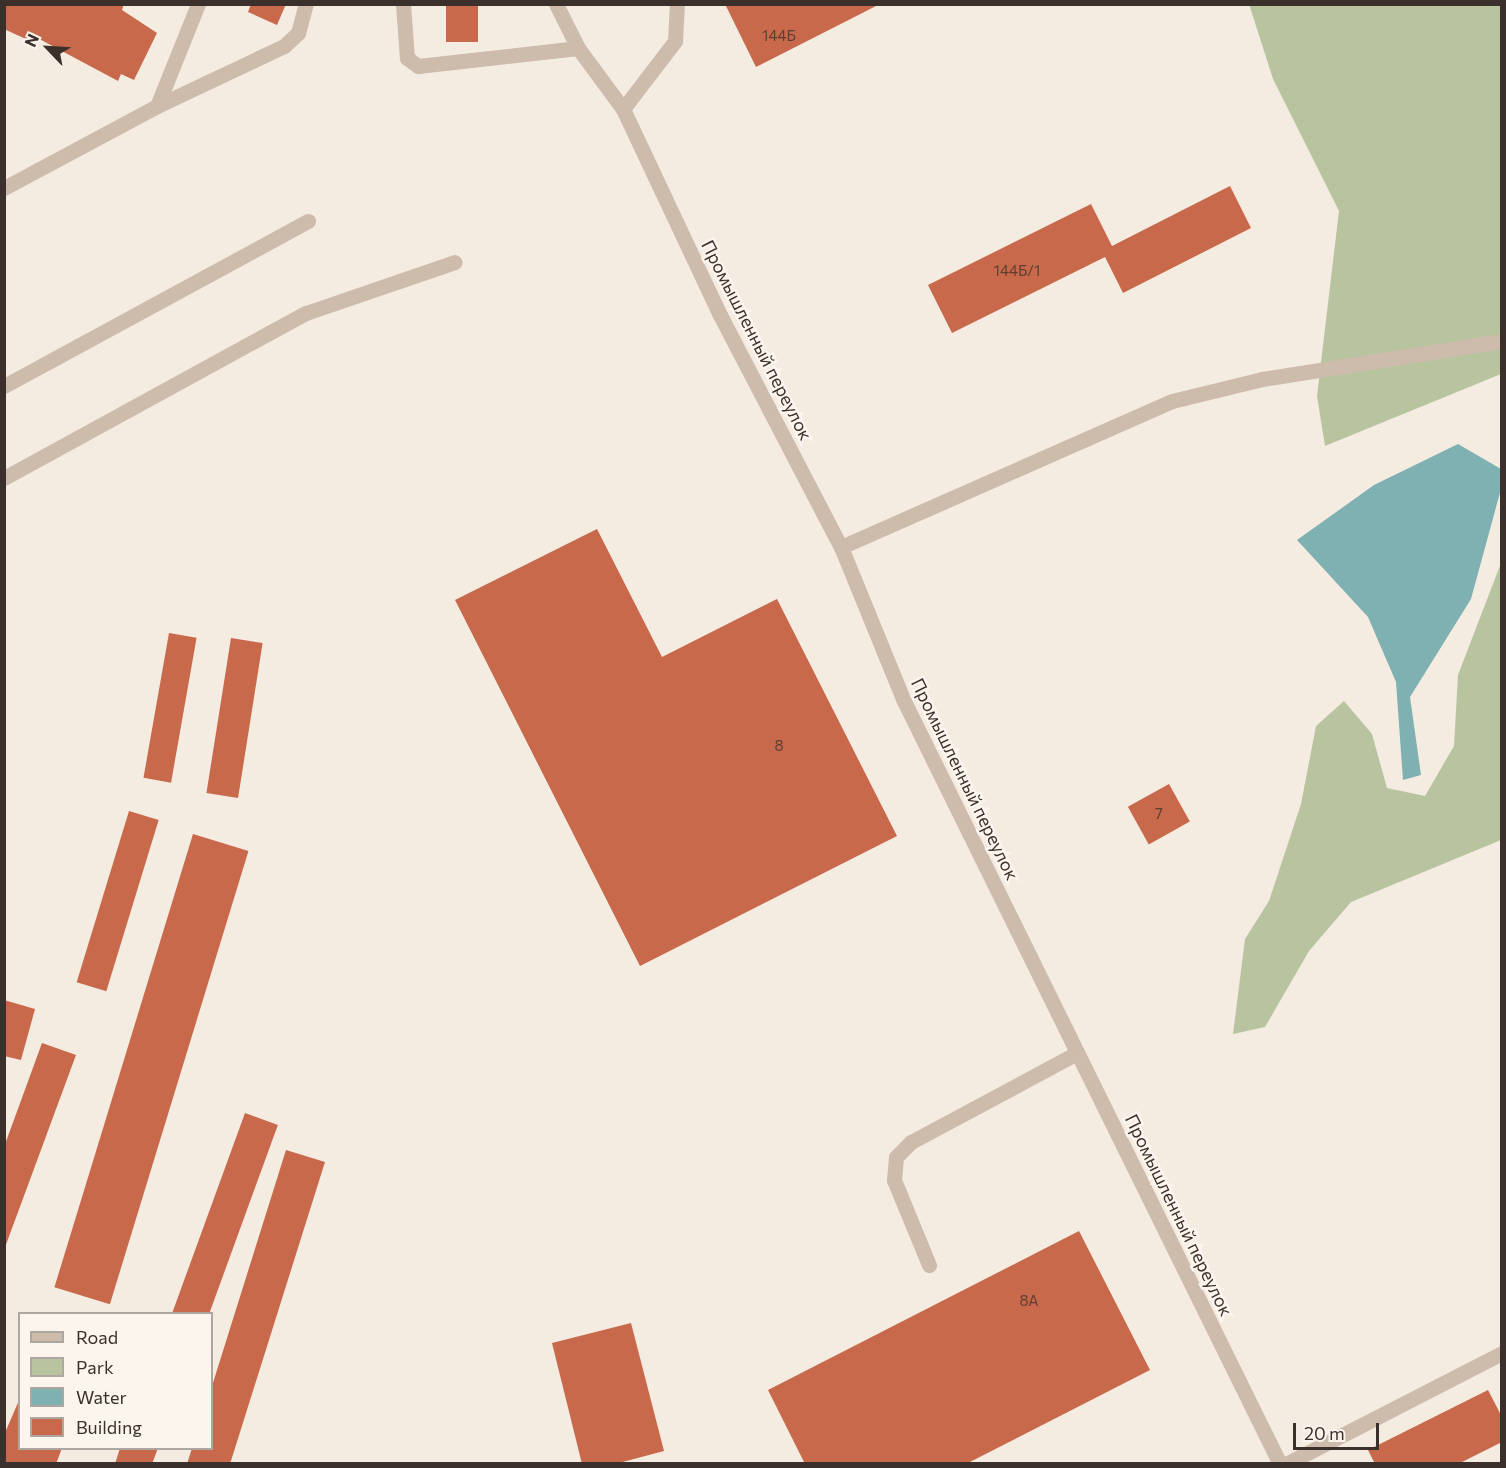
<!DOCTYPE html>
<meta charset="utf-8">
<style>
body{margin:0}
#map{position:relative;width:1506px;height:1468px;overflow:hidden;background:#f4ebe1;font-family:Commissioner,sans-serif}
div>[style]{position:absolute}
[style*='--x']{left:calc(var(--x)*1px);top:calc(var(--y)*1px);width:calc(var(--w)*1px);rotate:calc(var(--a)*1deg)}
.green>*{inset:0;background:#b8c4a0}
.water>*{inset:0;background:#7fb0b2}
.building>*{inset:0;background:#c8694b;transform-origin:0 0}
.minor>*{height:15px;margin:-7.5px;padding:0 7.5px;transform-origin:7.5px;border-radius:7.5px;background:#cdbbac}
span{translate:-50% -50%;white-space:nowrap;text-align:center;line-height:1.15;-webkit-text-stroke:5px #fbf5ee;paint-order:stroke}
.number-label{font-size:15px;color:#5e3e33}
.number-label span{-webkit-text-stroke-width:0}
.street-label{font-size:18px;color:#3b302b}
.frame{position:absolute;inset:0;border:6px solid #3b302b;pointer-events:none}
.legend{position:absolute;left:18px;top:1312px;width:195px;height:138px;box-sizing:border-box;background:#fbf5ee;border:2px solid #aea6a0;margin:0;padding:8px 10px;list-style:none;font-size:18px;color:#3b302b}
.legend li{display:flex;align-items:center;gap:12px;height:30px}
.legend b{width:30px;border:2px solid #aea6a0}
.north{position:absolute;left:18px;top:18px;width:60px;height:60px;-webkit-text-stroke:4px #fbf5ee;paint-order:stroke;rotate:295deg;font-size:16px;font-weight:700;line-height:24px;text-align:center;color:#3b302b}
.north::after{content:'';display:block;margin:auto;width:21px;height:27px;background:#3b302b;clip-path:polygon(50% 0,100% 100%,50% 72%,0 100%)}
.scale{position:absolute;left:1293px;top:1423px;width:86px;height:27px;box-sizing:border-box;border:3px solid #3b302b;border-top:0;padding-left:8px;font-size:18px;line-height:21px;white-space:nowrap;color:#3b302b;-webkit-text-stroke:4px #fbf5ee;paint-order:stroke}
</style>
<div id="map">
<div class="green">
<i style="clip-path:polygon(1501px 5px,1501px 374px,1325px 446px,1317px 396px,1339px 211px,1273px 79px,1249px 4px)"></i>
<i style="clip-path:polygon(1501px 563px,1501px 840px,1351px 902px,1309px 951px,1265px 1027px,1233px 1034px,1245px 939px,1269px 901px,1301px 804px,1316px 726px,1344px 701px,1372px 734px,1387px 788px,1425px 796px,1454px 746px,1458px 675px)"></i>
</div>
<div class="water">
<i style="clip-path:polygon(1458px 444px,1501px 469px,1501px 489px,1471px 599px,1410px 697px,1421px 775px,1403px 780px,1396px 682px,1368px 617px,1297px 540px,1374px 485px)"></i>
</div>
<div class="building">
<i style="clip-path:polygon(4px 4px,124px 4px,122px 10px,157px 33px,134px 80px,121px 74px,118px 81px,30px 34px,28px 40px,4px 29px)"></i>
<i style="clip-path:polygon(251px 4px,286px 4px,277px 25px,248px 12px)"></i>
<i style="left:446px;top:4px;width:32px;height:38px"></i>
<i style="clip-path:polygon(725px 4px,880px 4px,756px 67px)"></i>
<i style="clip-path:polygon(1230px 186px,1251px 228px,1123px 293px,1105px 257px,952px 333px,928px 285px,1091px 204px,1112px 246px)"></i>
<i style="clip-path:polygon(597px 529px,662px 657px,777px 599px,897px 836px,640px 966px,455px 600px)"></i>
<i style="left:169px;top:633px;width:28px;height:147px;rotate:10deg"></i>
<i style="left:231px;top:638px;width:32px;height:157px;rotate:9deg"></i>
<i style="left:1169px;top:784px;width:43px;height:47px;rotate:61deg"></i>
<i style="left:129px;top:811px;width:31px;height:179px;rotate:17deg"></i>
<i style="left:193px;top:834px;width:58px;height:474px;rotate:17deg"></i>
<i style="clip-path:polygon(4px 1000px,35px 1009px,21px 1060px,4px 1056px)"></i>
<i style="clip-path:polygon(42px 1043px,76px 1055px,4px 1250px,4px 1147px)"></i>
<i style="left:245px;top:1113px;width:35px;height:215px;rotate:20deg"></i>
<i style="clip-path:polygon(286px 1150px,325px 1162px,230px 1464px,187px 1464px,192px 1448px,212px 1448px,212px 1386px)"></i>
<i style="clip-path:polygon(1079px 1231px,1150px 1370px,966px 1464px,805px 1464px,768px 1390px)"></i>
<i style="clip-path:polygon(631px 1323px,664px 1451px,615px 1464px,582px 1464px,552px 1343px)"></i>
<i style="clip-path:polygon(1488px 1390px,1502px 1417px,1502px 1442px,1458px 1464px,1375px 1464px,1368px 1450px)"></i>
<i style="clip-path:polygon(20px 1398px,20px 1448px,62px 1448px,56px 1464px,4px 1464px,4px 1435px)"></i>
<i style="clip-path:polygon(120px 1448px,158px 1448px,152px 1464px,115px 1464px)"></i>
</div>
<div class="minor">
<i style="--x:403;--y:4;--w:54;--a:85.8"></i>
<i style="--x:407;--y:58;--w:14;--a:36"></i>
<i style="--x:418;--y:66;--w:161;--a:-6.4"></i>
<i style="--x:578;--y:48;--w:76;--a:53.6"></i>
<i style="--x:623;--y:109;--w:228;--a:64.8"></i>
<i style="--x:720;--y:315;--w:262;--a:62.5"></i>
<i style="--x:841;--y:547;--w:166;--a:67.8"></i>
<i style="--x:904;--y:701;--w:851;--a:63.77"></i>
<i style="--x:556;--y:4;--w:49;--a:63.4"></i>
<i style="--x:157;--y:106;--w:140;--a:-25.3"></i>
<i style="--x:284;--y:46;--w:19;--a:-43"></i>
<i style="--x:298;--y:33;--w:30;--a:-75"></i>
<i style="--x:623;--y:109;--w:86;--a:-52.6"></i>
<i style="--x:675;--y:41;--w:37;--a:-87"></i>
<i style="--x:4;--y:188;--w:174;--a:-28.2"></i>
<i style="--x:157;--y:106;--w:110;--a:-68.1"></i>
<i style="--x:4;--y:386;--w:346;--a:-28.5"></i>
<i style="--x:4;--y:478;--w:344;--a:-28.7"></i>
<i style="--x:306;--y:313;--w:157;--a:-18.9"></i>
<i style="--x:841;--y:547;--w:362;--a:-23.8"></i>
<i style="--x:1172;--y:401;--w:93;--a:-13.7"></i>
<i style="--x:1262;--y:379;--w:243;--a:-9"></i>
<i style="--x:929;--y:1265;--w:92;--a:-112.4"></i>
<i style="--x:894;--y:1180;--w:23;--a:-85"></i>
<i style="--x:896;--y:1157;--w:21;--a:-45"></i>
<i style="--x:911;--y:1142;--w:188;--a:-28.2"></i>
<i style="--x:1286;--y:1464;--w:243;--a:-27.2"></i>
</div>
<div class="number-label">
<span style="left:779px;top:36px">144Б</span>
<span style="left:1017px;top:271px">144Б/1</span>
<span style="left:779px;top:746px">8</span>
<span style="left:1159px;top:814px">7</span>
<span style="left:1029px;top:1301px">8А</span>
</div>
<div class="street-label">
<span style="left:757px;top:340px;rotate:63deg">Промышленный переулок</span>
<span style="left:965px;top:779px;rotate:64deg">Промышленный переулок</span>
<span style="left:1179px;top:1215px;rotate:64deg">Промышленный переулок</span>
</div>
<div class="frame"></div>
<ul class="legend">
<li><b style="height:8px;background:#cdbbac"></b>Road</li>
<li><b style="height:16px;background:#b8c4a0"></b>Park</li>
<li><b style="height:16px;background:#7fb0b2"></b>Water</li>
<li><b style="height:16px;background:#c8694b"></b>Building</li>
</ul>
<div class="north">N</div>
<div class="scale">20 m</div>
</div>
